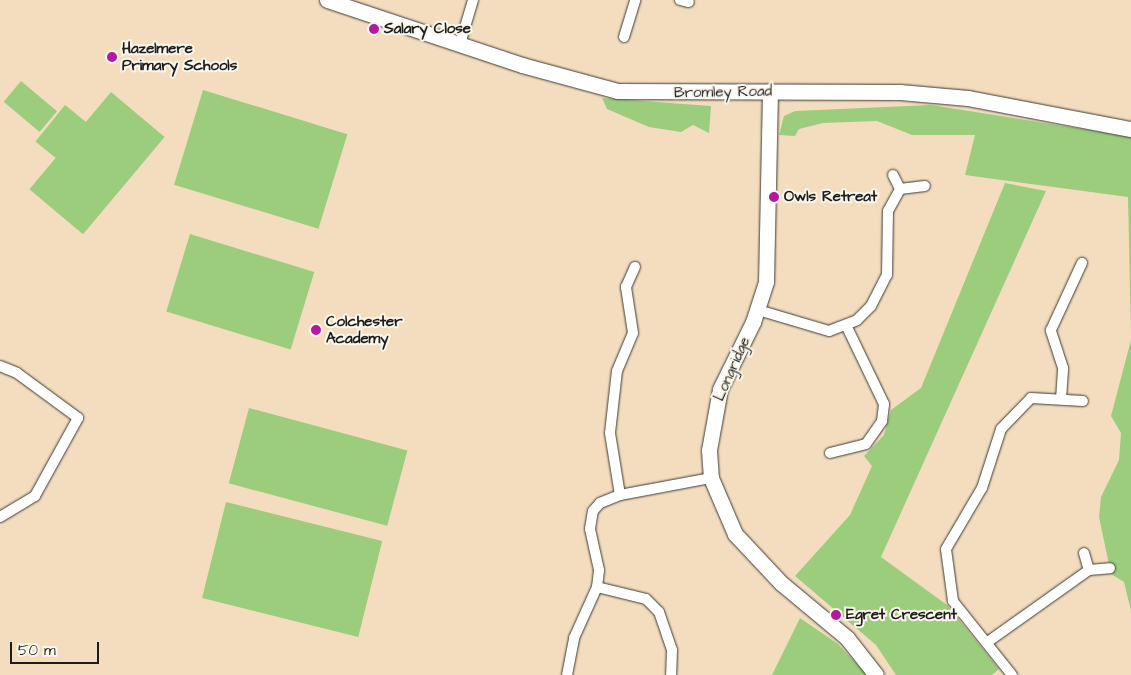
<!DOCTYPE html>
<style>
body{margin:0}
#map{position:relative;width:1131px;height:675px;overflow:hidden;background:#f4ddbf;font-family:"Architects Daughter",sans-serif}
div>[style]{position:absolute}
[style*='--x']{left:calc(var(--x)*1px);top:calc(var(--y)*1px);width:calc(var(--w)*1px);rotate:calc(var(--a)*1deg)}
.green>*{inset:0;background:#9bcd7d;transform-origin:0 0}
.roads{filter:drop-shadow(0 0 1px #3c3934) drop-shadow(0 0 1px #3c3934)}
.street>*{height:10px;margin:-5px;padding:0 5px;transform-origin:5px;border-radius:5px;background:#fff}
.secondary>*{height:15px;margin:-7.5px;padding:0 7.5px;transform-origin:7.5px;border-radius:7.5px;background:#fff}
.dots>*{width:14px;height:14px;translate:-50% -50%;box-sizing:border-box;border:2px solid #fbf7ec;border-radius:50%}
span{translate:-50% -50%;white-space:nowrap;text-align:center;line-height:1.15;-webkit-text-stroke:4px #fbf7ec;paint-order:stroke}
.poi-label{font-size:15px;color:#1c1c1c;font-weight:700}
.left{translate:0 -50%;text-align:left}
.street-label{font-size:15px;color:#1c1c1c}
.scale{position:absolute;left:10px;top:642px;width:89px;height:22px;box-sizing:border-box;border:2px solid #1c1c1c;border-top:0;padding-left:6px;font-size:15px;line-height:18px;white-space:nowrap;color:#1c1c1c;-webkit-text-stroke:4px #fbf7ec;paint-order:stroke}
</style>
<div id="map">
<div class="green">
<i style="left:21px;top:81px;width:47px;height:27px;rotate:40deg"></i>
<i style="left:203px;top:90px;width:151px;height:99px;rotate:17deg"></i>
<i style="left:111px;top:92px;width:70px;height:127px;rotate:40deg"></i>
<i style="clip-path:polygon(602px 98px,711px 106px,709px 133px,693px 125px,681px 132px,649px 127px,607px 109px)"></i>
<i style="left:65px;top:105px;width:27px;height:47px;rotate:39deg"></i>
<i style="clip-path:polygon(931px 105px,1114px 134px,1131px 130px,1131px 336px,1128px 197px,965px 175px,975px 135px,912px 135px,877px 121px,823px 123px,799px 129px,795px 136px,779px 135px,784px 116px,795px 111px)"></i>
<i style="clip-path:polygon(1005px 183px,1046px 191px,881px 557px,947px 605px,999px 669px,992px 675px,896px 675px,876px 645px,795px 576px,850px 515px,872px 466px,864px 456px,884px 435px,891px 410px,921px 388px)"></i>
<i style="left:190px;top:234px;width:130px;height:81px;rotate:17deg"></i>
<i style="clip-path:polygon(1131px 340px,1131px 611px,1124px 582px,1111px 574px,1099px 517px,1101px 497px,1119px 460px,1121px 433px,1111px 416px)"></i>
<i style="left:249px;top:408px;width:164px;height:78px;rotate:15deg"></i>
<i style="left:226px;top:502px;width:161px;height:99px;rotate:14deg"></i>
<i style="clip-path:polygon(800px 618px,838px 644px,867px 675px,772px 675px)"></i>
</div>
<div class="roads">
<div class="street">
<i style="--x:680;--y:0;--w:9;--a:13"></i>
<i style="--x:624;--y:37;--w:39;--a:-73"></i>
<i style="--x:460;--y:44;--w:46;--a:-73.5"></i>
<i style="--x:893;--y:175;--w:16;--a:63"></i>
<i style="--x:758;--y:310;--w:74;--a:16.5"></i>
<i style="--x:829;--y:331;--w:30;--a:-21"></i>
<i style="--x:857;--y:320;--w:20;--a:-45"></i>
<i style="--x:871;--y:306;--w:35;--a:-63"></i>
<i style="--x:887;--y:275;--w:64;--a:-89.1"></i>
<i style="--x:888;--y:211;--w:25;--a:-61"></i>
<i style="--x:900;--y:189;--w:25;--a:-7"></i>
<i style="--x:0;--y:366;--w:18;--a:22"></i>
<i style="--x:17;--y:373;--w:76;--a:36.4"></i>
<i style="--x:78;--y:418;--w:89;--a:118.9"></i>
<i style="--x:35;--y:496;--w:41;--a:149"></i>
<i style="--x:1061;--y:399;--w:31;--a:-86"></i>
<i style="--x:1063;--y:368;--w:40;--a:-108"></i>
<i style="--x:1051;--y:330;--w:74;--a:-65.2"></i>
<i style="--x:830;--y:453;--w:37;--a:-14"></i>
<i style="--x:866;--y:444;--w:28;--a:-55"></i>
<i style="--x:882;--y:421;--w:17;--a:-83"></i>
<i style="--x:884;--y:404;--w:85;--a:-115.7"></i>
<i style="--x:620;--y:495;--w:63;--a:-99.2"></i>
<i style="--x:610;--y:433;--w:62;--a:-83.6"></i>
<i style="--x:617;--y:371;--w:41;--a:-67.2"></i>
<i style="--x:633;--y:333;--w:47;--a:-98.7"></i>
<i style="--x:626;--y:287;--w:22;--a:-66"></i>
<i style="--x:1084;--y:553;--w:18;--a:74"></i>
<i style="--x:1089;--y:570;--w:21;--a:-5"></i>
<i style="--x:597;--y:587;--w:50;--a:13.8"></i>
<i style="--x:646;--y:599;--w:18;--a:45"></i>
<i style="--x:659;--y:612;--w:40;--a:71.1"></i>
<i style="--x:672;--y:650;--w:25;--a:92"></i>
<i style="--x:989;--y:641;--w:123;--a:-35.4"></i>
<i style="--x:567;--y:675;--w:38;--a:-79"></i>
<i style="--x:574;--y:638;--w:56;--a:-65.7"></i>
<i style="--x:597;--y:587;--w:17;--a:-83"></i>
<i style="--x:599;--y:570;--w:42;--a:-102.4"></i>
<i style="--x:590;--y:529;--w:18;--a:-81"></i>
<i style="--x:593;--y:511;--w:11;--a:-49"></i>
<i style="--x:600;--y:503;--w:22;--a:-22"></i>
<i style="--x:620;--y:495;--w:93;--a:-10.6"></i>
<i style="--x:1012;--y:675;--w:95;--a:-128.6"></i>
<i style="--x:953;--y:601;--w:52;--a:-97.7"></i>
<i style="--x:946;--y:549;--w:71;--a:-59.5"></i>
<i style="--x:982;--y:488;--w:62;--a:-72.1"></i>
<i style="--x:1001;--y:429;--w:43;--a:-45.9"></i>
<i style="--x:1031;--y:398;--w:52;--a:3.3"></i>
</div>
<div class="secondary">
<i style="--x:327;--y:0;--w:206;--a:18.4"></i>
<i style="--x:522;--y:65;--w:99;--a:15.2"></i>
<i style="--x:618;--y:91;--w:282;--a:0.2"></i>
<i style="--x:900;--y:92;--w:68;--a:5"></i>
<i style="--x:968;--y:98;--w:166;--a:10.8"></i>
<i style="--x:770;--y:91;--w:191;--a:91.2"></i>
<i style="--x:766;--y:282;--w:42;--a:108"></i>
<i style="--x:753;--y:322;--w:75;--a:116.2"></i>
<i style="--x:720;--y:389;--w:62;--a:100.2"></i>
<i style="--x:709;--y:450;--w:28;--a:86"></i>
<i style="--x:711;--y:478;--w:61;--a:66.8"></i>
<i style="--x:735;--y:534;--w:67;--a:46.8"></i>
<i style="--x:781;--y:583;--w:86;--a:39.8"></i>
<i style="--x:847;--y:638;--w:47;--a:51.9"></i>
</div>
</div>
<div class="dots">
<i style="left:374px;top:29px;background:#b5179e"></i>
<i style="left:112px;top:57px;background:#b5179e"></i>
<i style="left:774px;top:197px;background:#b5179e"></i>
<i style="left:316px;top:330px;background:#b5179e"></i>
<i style="left:836px;top:615px;background:#b5179e"></i>
</div>
<div class="poi-label">
<span class="left" style="left:384px;top:29px">Salary Close</span>
<span class="left" style="left:122px;top:57px">Hazelmere<br>Primary Schools</span>
<span class="left" style="left:784px;top:197px">Owls Retreat</span>
<span class="left" style="left:326px;top:330px">Colchester<br>Academy</span>
<span class="left" style="left:846px;top:615px">Egret Crescent</span>
</div>
<div class="street-label">
<span style="left:723px;top:92px;rotate:-1deg">Bromley Road</span>
<span style="left:732px;top:369px;rotate:-66deg">Longridge</span>
</div>
<div class="scale">50 m</div>
</div>
